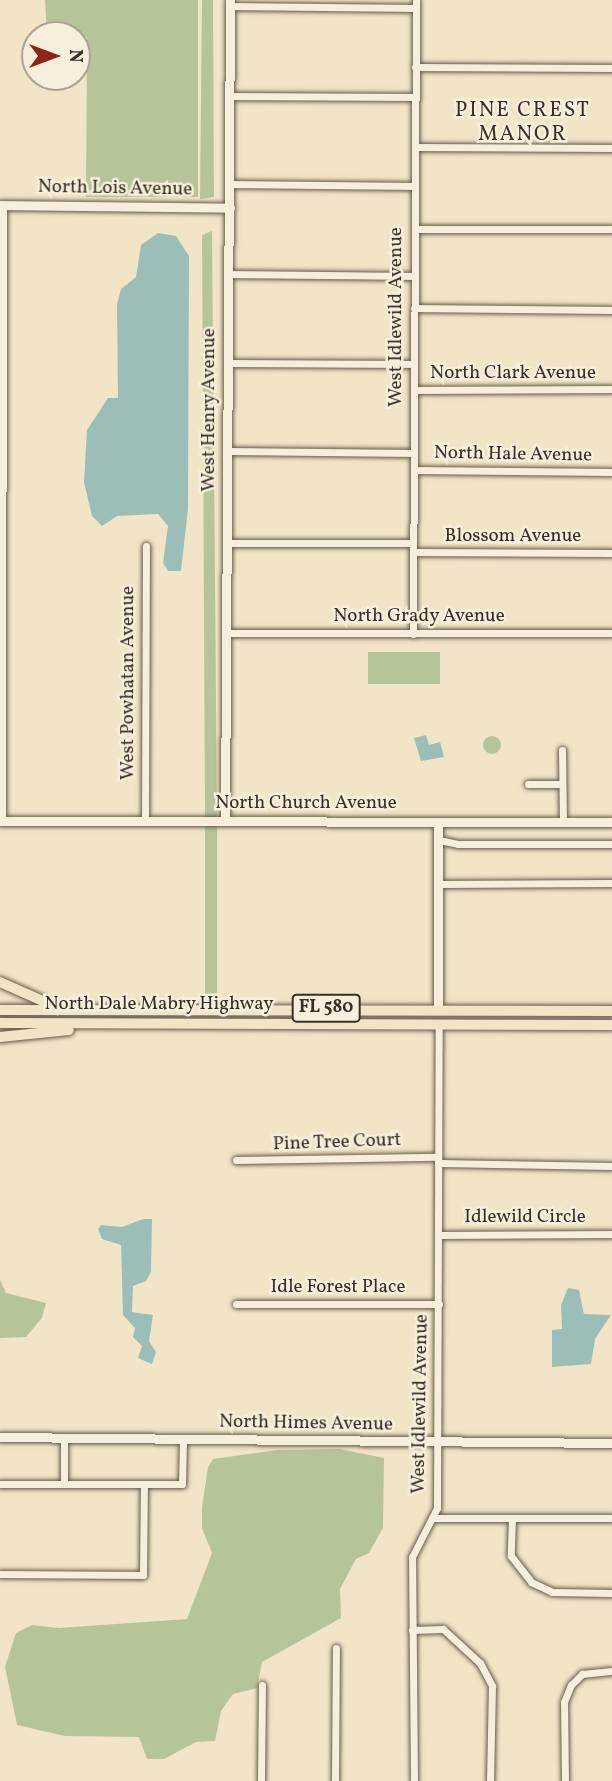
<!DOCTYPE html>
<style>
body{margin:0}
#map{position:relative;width:612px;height:1781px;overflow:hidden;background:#f2e5c7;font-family:Vollkorn,serif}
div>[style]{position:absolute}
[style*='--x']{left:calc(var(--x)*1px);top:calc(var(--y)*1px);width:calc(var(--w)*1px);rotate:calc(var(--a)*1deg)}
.green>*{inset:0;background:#b6c599;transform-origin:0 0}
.round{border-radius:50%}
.water>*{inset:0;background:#9bbfb8}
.roads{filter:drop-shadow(0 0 2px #675c4f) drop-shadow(0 0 2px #675c4f)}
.minor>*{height:7px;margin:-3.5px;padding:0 3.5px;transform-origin:3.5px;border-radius:3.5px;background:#f7eedb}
.tertiary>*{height:9px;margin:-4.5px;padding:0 4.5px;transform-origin:4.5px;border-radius:4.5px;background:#f7eedb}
.primary>*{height:10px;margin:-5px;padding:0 5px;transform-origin:5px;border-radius:5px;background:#f2e5c7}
span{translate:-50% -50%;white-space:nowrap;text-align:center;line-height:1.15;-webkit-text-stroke:5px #f7eedb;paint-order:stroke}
.shield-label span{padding:2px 5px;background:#f7eedb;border:2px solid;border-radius:5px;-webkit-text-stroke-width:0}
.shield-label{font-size:18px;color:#392f27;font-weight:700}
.street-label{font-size:19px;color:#392f27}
.neighbourhood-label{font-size:21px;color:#392f27;letter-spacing:2px}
.north{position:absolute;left:21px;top:21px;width:70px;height:70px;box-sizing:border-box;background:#f7eedb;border:2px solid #aba293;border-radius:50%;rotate:90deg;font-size:19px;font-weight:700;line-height:28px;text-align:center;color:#392f27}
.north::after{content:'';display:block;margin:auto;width:24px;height:32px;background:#8f2418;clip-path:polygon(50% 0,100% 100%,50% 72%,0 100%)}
</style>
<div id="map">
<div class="green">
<i style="clip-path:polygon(45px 0,198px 0,198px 197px,86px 197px,87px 37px,47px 35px)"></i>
<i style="clip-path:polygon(202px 0,213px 0,214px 197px,200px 199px)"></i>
<i style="clip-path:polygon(212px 231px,217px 818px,205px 818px,202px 235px)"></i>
<i style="left:368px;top:652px;width:72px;height:32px"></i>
<i class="round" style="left:483px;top:736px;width:18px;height:18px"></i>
<i style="left:205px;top:825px;width:12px;height:181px"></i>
<i style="clip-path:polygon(0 1280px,6px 1293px,46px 1303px,42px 1318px,26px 1337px,0 1338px)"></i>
<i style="clip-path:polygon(340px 1449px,384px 1458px,383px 1528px,369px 1553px,356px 1559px,340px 1589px,341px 1618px,262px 1662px,257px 1688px,233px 1694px,221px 1711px,215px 1741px,196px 1742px,164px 1759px,147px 1759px,139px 1737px,65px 1736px,17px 1725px,5px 1667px,16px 1633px,32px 1625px,59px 1628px,187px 1619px,212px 1553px,202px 1528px,202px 1507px,208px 1467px,213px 1459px,278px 1450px)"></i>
</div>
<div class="water">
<i style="clip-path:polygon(158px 233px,176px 236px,189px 256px,188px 509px,181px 571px,168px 571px,163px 563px,168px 526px,158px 514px,117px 516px,102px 526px,92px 516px,84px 482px,87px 430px,108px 398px,118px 398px,117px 304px,121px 289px,136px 277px,141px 245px)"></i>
<i style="clip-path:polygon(426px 735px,429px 745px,440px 742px,444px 757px,421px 761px,414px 738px)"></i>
<i style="clip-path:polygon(143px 1219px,152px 1219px,151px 1272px,146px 1281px,133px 1286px,132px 1312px,153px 1315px,149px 1341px,156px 1352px,152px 1364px,138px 1358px,142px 1346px,133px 1337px,135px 1328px,123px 1315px,121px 1245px,102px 1239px,98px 1229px,101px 1225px,122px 1227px)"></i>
<i style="clip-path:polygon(568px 1288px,579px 1290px,584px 1314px,611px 1315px,595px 1339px,591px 1364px,552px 1367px,552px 1330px,562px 1329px,561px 1305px)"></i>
</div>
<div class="roads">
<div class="minor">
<i style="--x:230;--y:6;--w:186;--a:0.6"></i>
<i style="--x:415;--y:67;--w:197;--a:0.3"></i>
<i style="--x:229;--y:96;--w:186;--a:0.3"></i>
<i style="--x:415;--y:147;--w:197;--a:0.3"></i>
<i style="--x:230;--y:184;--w:185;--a:0.6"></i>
<i style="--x:415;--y:229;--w:197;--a:0"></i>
<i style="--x:229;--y:274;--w:186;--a:0.6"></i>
<i style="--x:414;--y:308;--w:198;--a:0.6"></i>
<i style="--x:228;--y:363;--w:186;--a:0.3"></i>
<i style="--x:414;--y:390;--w:198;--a:-0.3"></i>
<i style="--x:228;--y:451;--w:186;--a:0.6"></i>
<i style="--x:414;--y:470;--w:198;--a:0.6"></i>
<i style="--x:227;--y:543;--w:186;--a:0"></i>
<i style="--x:413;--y:552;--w:199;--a:0.3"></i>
<i style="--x:226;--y:633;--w:386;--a:0"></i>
<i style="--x:413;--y:634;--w:634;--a:-89.73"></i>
<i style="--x:562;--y:750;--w:71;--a:89.2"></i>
<i style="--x:528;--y:784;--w:34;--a:0"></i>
<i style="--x:2;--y:821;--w:616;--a:-89.91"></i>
<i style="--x:145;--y:822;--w:276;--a:-89.8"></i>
<i style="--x:439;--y:840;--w:19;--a:12"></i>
<i style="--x:458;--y:844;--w:154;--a:0"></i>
<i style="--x:438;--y:884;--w:174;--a:-0.3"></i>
<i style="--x:236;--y:1160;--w:202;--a:-0.9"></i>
<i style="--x:438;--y:1163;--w:174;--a:1"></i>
<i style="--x:438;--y:1235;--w:174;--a:-0.3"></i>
<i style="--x:236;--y:1304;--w:203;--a:0"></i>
<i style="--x:64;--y:1439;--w:44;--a:90"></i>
<i style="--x:0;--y:1484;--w:182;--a:0"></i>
<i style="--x:182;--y:1484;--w:44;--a:-88.7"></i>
<i style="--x:432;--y:1518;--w:180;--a:0"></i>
<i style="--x:512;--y:1518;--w:38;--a:92"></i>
<i style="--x:511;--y:1556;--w:33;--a:52"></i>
<i style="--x:531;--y:1582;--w:23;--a:25"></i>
<i style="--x:552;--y:1592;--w:60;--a:1"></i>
<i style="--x:0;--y:1574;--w:143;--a:0.4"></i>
<i style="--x:143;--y:1575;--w:90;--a:-89.4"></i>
<i style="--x:412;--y:1630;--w:31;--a:-2"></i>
<i style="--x:443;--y:1629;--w:50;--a:42.6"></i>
<i style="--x:480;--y:1663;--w:26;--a:62"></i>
<i style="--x:492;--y:1686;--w:95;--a:91.2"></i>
<i style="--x:261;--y:1781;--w:96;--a:-89.4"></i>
<i style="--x:335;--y:1781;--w:133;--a:-89.6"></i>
<i style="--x:414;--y:1781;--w:224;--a:-90.5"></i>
<i style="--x:412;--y:1557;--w:55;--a:-63"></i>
<i style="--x:437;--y:1508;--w:485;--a:-89.8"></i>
<i style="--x:565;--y:1781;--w:79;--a:-90.7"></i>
<i style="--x:564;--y:1702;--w:18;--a:-68"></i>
<i style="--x:571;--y:1685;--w:16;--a:-45"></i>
<i style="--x:582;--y:1674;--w:30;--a:-6"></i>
</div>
<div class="tertiary">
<i style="--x:0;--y:205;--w:230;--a:0.7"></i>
<i style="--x:0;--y:821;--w:612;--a:0.09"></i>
<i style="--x:225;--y:821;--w:821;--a:-89.65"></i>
<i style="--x:438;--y:1008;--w:186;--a:-90"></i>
<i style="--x:0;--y:1437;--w:612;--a:0.56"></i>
</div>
<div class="primary">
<i style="--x:0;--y:982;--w:59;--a:24"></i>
<i style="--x:0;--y:1010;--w:612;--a:0.09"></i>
<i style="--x:0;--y:1023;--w:612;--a:0.19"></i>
<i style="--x:0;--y:1037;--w:69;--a:-5.8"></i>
</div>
</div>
<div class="shield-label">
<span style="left:326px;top:1008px">FL 580</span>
</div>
<div class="street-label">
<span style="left:115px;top:189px;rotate:1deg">North Lois Avenue</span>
<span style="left:397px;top:317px;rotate:-90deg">West Idlewild Avenue</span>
<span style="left:513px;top:374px">North Clark Avenue</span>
<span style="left:210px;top:410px;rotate:-90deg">West Henry Avenue</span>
<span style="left:513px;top:455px;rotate:1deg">North Hale Avenue</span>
<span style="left:513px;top:537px">Blossom Avenue</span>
<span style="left:419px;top:617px">North Grady Avenue</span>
<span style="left:129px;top:683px;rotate:-90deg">West Powhatan Avenue</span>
<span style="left:306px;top:804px">North Church Avenue</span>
<span style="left:159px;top:1005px">North Dale Mabry Highway</span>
<span style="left:337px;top:1143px;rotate:-2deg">Pine Tree Court</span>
<span style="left:525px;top:1218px">Idlewild Circle</span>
<span style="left:338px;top:1288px">Idle Forest Place</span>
<span style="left:421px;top:1404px;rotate:-89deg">West Idlewild Avenue</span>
<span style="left:306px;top:1424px;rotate:1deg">North Himes Avenue</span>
</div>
<div class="neighbourhood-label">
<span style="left:523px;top:123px">PINE CREST<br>MANOR</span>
</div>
<div class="north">N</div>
</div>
